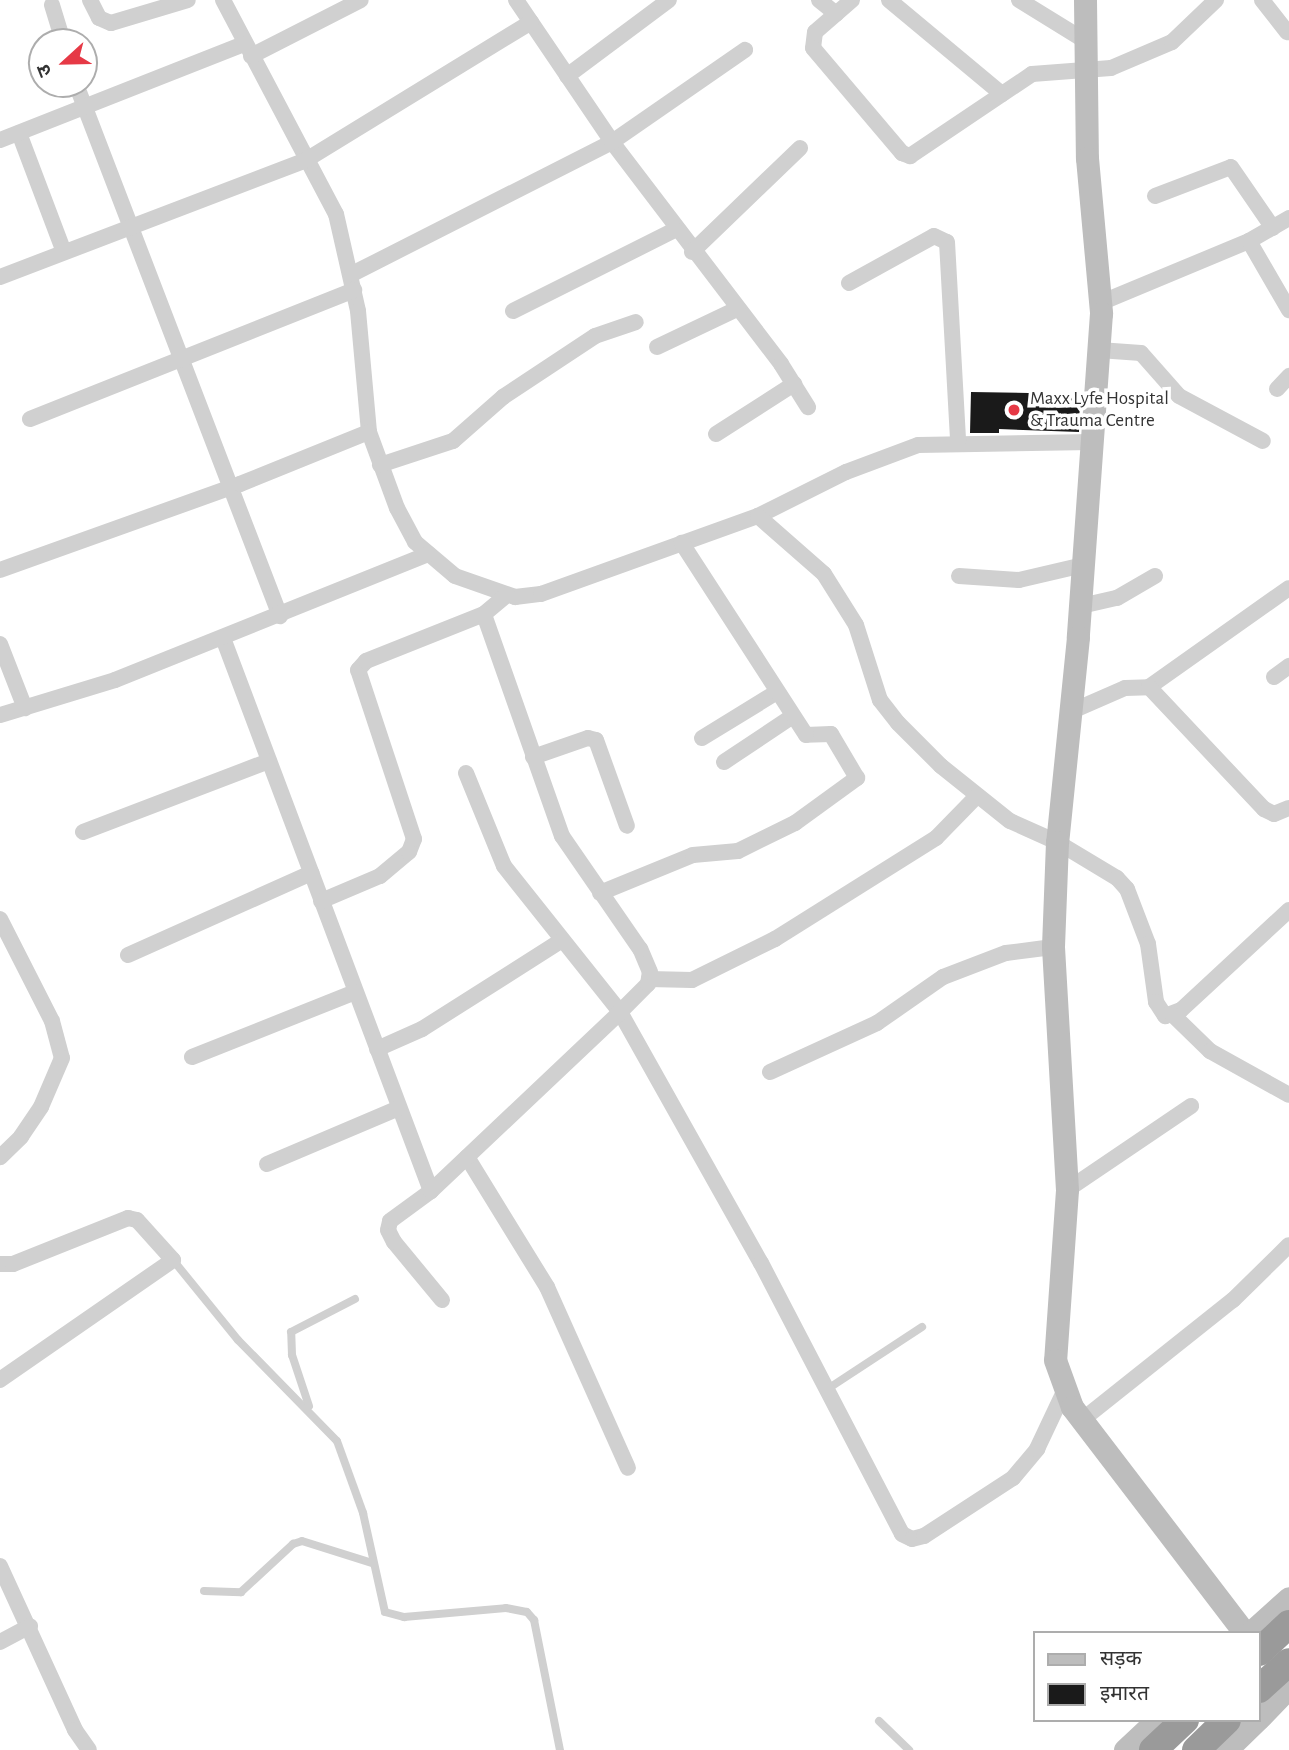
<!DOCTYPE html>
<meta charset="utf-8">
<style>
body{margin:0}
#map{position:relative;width:1289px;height:1750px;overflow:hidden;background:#fff;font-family:"Alegreya Sans","Noto Sans Devanagari",sans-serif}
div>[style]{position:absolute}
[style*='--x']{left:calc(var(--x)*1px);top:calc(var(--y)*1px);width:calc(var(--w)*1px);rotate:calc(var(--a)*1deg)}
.building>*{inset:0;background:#1a1a1a}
.lane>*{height:8px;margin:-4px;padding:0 4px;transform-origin:4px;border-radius:4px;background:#d0d0d0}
.street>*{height:16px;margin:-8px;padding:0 8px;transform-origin:8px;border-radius:8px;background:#d0d0d0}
.secondary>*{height:23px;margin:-11.5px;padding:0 11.5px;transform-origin:11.5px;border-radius:11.5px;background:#bdbdbd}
.highway>*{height:28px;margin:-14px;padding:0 14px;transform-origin:14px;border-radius:14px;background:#9a9a9a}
.dots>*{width:19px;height:19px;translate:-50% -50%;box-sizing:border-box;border:4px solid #fff;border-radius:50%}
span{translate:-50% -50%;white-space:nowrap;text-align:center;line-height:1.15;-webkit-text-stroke:7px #fff;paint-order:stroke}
.poi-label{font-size:19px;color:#333}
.left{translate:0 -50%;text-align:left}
.legend{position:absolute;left:1033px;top:1631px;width:228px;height:91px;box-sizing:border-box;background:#fff;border:2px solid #adadad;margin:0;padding:9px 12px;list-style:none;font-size:21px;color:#333}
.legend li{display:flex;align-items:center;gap:14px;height:35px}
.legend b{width:35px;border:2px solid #adadad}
.north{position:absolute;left:28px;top:28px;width:70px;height:70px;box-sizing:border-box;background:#fff;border:2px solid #adadad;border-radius:50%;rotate:248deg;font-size:19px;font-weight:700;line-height:28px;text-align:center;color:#333}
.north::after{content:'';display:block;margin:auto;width:24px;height:32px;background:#e63946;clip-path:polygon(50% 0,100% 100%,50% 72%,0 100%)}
</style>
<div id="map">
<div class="building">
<i style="clip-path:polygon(971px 392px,1080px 394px,1079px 432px,999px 429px,999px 433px,970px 433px)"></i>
</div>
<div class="lane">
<i style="--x:173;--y:1260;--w:103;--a:50.9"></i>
<i style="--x:238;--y:1340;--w:141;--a:45.6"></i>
<i style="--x:337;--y:1441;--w:77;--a:70.1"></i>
<i style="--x:363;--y:1513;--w:101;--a:77.5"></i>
<i style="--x:385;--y:1612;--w:20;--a:15"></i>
<i style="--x:404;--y:1617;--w:102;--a:-5"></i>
<i style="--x:506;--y:1608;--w:21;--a:11"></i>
<i style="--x:527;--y:1612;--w:11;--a:49"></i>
<i style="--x:534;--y:1620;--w:133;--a:78.7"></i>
<i style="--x:826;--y:1390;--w:115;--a:-33.3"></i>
<i style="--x:309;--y:1406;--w:54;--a:-108.4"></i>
<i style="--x:292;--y:1355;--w:23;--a:-92"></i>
<i style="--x:291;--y:1332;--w:72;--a:-27.3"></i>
<i style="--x:204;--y:1591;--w:37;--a:2"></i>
<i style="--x:241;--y:1592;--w:71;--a:-42.7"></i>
<i style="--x:293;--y:1544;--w:9;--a:-18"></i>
<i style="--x:302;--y:1541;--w:73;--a:17.4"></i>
<i style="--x:879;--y:1721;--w:42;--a:44"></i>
</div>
<div class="street">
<i style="--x:90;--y:0;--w:20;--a:63"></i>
<i style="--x:99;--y:18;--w:13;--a:23"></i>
<i style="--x:111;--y:23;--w:80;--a:-16.6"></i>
<i style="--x:223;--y:0;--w:242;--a:62.2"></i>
<i style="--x:336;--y:214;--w:99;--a:77.2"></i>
<i style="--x:358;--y:311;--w:121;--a:84.8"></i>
<i style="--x:369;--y:432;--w:81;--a:69.8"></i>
<i style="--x:397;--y:508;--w:38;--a:62"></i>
<i style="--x:415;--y:542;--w:52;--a:40.4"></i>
<i style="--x:455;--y:576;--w:64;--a:19.3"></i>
<i style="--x:515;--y:597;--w:26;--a:-7"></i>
<i style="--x:541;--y:594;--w:231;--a:-19.8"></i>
<i style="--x:758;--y:516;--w:98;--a:-26.6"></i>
<i style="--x:846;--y:472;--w:77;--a:-20.6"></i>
<i style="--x:918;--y:445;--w:174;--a:-1"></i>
<i style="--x:516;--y:0;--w:171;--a:55.9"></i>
<i style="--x:612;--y:142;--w:279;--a:52.7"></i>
<i style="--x:781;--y:364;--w:51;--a:57.9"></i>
<i style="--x:819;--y:0;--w:22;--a:39"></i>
<i style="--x:852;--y:0;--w:49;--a:139.1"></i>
<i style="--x:815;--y:32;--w:16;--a:97"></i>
<i style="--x:813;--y:48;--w:138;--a:49.7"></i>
<i style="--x:902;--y:153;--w:9;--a:21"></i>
<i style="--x:910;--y:156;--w:147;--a:-33.9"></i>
<i style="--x:1032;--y:74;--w:79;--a:-4.3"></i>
<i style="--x:1111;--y:68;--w:66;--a:-23.1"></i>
<i style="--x:1172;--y:42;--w:61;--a:-43.7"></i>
<i style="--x:889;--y:0;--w:147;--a:39.8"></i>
<i style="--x:1019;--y:0;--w:76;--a:31.6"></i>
<i style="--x:1262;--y:0;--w:41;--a:52"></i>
<i style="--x:52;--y:5;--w:39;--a:73"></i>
<i style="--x:251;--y:56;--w:123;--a:-27"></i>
<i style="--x:567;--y:76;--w:127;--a:-36.7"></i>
<i style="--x:76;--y:84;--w:570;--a:69.02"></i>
<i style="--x:19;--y:133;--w:127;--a:69.3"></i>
<i style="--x:0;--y:140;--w:262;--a:-21.5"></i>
<i style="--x:1155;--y:196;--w:81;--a:-20.9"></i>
<i style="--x:1231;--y:167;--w:74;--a:55.5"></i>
<i style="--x:1249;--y:241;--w:80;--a:59.9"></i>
<i style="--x:692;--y:252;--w:150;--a:-43.9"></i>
<i style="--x:352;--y:274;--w:292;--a:-26.9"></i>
<i style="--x:612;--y:142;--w:162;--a:-34.7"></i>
<i style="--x:0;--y:277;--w:328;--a:-20.9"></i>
<i style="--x:306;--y:160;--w:264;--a:-31.5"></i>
<i style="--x:849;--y:283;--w:97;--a:-28.9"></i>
<i style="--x:934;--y:236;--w:14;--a:25"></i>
<i style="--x:947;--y:242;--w:199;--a:86.8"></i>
<i style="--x:1100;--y:303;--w:161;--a:-22.6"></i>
<i style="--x:1249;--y:241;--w:46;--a:-29.9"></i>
<i style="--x:513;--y:311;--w:181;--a:-26.6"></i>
<i style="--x:657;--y:347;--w:89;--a:-25.4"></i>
<i style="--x:1099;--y:350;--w:42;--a:4.1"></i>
<i style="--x:1141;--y:353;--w:57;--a:48.5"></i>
<i style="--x:1179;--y:396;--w:95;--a:28.2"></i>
<i style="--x:1277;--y:389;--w:18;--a:-47"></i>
<i style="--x:30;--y:419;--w:349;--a:-21.7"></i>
<i style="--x:716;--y:434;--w:93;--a:-32.7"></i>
<i style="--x:380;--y:465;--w:77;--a:-18.2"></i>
<i style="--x:453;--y:441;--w:67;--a:-41.3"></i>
<i style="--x:503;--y:397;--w:110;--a:-33.5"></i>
<i style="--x:595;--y:336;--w:43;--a:-18.9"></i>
<i style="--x:758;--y:516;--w:88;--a:41.3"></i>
<i style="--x:824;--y:574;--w:60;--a:57.9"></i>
<i style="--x:856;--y:625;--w:79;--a:72.3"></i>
<i style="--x:880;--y:700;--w:29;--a:52"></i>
<i style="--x:898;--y:723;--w:61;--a:45"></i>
<i style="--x:941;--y:766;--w:88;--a:38.6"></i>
<i style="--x:1010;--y:821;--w:51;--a:24.1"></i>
<i style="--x:1057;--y:842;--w:70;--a:31"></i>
<i style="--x:1117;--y:878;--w:15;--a:48"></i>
<i style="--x:1127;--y:889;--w:59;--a:69.1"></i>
<i style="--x:1148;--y:944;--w:59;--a:82.1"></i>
<i style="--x:1156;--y:1002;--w:17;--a:57"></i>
<i style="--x:1165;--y:1016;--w:17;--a:-21"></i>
<i style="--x:1181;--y:1010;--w:147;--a:-42.8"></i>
<i style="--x:0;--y:570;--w:255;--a:-19.7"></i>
<i style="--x:240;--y:484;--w:139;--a:-22"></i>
<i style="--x:959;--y:576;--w:60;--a:3.8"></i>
<i style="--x:1019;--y:580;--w:66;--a:-13.2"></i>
<i style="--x:1081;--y:606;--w:37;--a:-13"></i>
<i style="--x:1117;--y:598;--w:44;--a:-30.1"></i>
<i style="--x:223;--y:638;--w:591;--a:69.39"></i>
<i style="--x:0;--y:644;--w:69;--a:68.7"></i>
<i style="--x:1274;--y:677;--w:19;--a:-36"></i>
<i style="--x:1149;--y:687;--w:171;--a:-35.3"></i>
<i style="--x:1070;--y:712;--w:60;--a:-23.6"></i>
<i style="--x:1125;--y:688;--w:24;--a:-2"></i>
<i style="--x:1149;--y:687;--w:168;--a:46.7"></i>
<i style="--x:1264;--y:809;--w:11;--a:27"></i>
<i style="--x:1274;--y:814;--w:16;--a:-22"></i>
<i style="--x:0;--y:715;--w:120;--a:-16.9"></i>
<i style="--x:115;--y:680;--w:338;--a:-21.9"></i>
<i style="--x:702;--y:738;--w:88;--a:-31.5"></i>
<i style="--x:533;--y:757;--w:58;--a:-19.1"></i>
<i style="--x:588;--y:738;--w:8;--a:14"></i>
<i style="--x:596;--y:740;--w:91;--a:70.2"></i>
<i style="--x:724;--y:762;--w:83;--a:-33.7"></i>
<i style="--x:466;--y:773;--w:100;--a:67.8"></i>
<i style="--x:504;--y:866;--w:186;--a:51.5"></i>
<i style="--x:620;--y:1012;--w:288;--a:60.7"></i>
<i style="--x:761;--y:1263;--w:305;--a:62.5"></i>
<i style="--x:902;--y:1534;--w:11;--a:27"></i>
<i style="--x:912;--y:1539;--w:12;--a:-14"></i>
<i style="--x:924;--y:1536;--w:106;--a:-33.1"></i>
<i style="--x:1013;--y:1478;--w:38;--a:-50"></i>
<i style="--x:1037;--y:1449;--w:63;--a:-64.7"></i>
<i style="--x:83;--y:832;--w:199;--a:-20.9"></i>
<i style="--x:600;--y:893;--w:100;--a:-22.2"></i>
<i style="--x:693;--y:855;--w:45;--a:-5.1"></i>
<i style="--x:738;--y:851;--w:64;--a:-26.2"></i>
<i style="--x:795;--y:823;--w:77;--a:-36"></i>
<i style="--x:857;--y:778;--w:51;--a:-120.6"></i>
<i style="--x:831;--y:734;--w:25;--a:178"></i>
<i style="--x:806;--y:735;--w:229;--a:-122.9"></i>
<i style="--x:321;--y:901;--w:64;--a:-23"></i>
<i style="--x:380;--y:876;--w:38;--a:-40"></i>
<i style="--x:409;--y:852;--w:14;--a:-69"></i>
<i style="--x:414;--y:839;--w:178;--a:-108.3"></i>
<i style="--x:358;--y:670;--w:12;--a:-48"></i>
<i style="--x:366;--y:661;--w:127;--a:-21.7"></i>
<i style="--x:484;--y:614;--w:30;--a:-40"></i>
<i style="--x:0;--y:919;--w:114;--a:63"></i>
<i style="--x:52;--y:1021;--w:38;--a:75"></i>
<i style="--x:62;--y:1058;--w:53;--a:113.2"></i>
<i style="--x:41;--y:1107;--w:36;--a:124"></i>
<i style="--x:21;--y:1137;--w:29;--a:136"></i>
<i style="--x:128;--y:955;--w:201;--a:-24.1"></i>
<i style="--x:649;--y:979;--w:43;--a:1.3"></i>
<i style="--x:692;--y:980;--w:93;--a:-26.3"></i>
<i style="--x:775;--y:939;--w:190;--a:-32.1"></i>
<i style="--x:936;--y:838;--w:59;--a:-45.7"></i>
<i style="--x:1173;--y:1015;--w:52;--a:44.2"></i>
<i style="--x:1210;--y:1051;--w:90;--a:29.1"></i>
<i style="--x:377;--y:1049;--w:49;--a:-24"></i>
<i style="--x:422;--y:1029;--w:166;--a:-32.4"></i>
<i style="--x:192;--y:1057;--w:175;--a:-21.7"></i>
<i style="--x:770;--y:1072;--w:118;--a:-24.6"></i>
<i style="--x:877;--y:1023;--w:80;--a:-34.9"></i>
<i style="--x:943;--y:977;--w:67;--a:-20.9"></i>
<i style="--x:1006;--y:953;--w:47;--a:-7.3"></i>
<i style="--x:467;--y:1157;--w:153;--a:58.4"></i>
<i style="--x:547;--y:1287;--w:198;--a:65.9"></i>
<i style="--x:267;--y:1164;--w:143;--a:-23"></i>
<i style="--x:1067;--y:1190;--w:150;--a:-34.1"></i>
<i style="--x:0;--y:1264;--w:13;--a:0"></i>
<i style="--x:13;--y:1264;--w:124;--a:-21.8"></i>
<i style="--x:128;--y:1218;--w:9;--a:13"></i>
<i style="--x:137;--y:1220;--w:54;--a:48"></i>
<i style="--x:173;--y:1260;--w:211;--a:145.3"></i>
<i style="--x:442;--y:1300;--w:75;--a:-129.6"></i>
<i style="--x:394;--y:1242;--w:13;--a:-117"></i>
<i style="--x:388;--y:1230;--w:9;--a:-77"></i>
<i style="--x:390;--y:1221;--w:51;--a:-36.2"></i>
<i style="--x:431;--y:1191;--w:260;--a:-43.4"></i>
<i style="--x:620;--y:1012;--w:40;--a:-45"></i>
<i style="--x:648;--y:984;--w:12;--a:-81"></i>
<i style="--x:650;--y:972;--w:25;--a:-113"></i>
<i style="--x:640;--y:949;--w:137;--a:-124.6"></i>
<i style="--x:562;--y:836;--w:235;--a:-109.4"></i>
<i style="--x:1082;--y:1420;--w:193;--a:-38.5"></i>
<i style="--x:1233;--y:1300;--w:78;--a:-44.5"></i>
<i style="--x:0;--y:1566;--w:180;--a:65.4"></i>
<i style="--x:75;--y:1730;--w:24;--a:55"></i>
<i style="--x:0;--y:1642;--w:34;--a:-28"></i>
</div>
<div class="secondary">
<i style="--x:1085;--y:0;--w:158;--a:89.3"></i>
<i style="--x:1087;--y:158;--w:156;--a:84.8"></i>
<i style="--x:1101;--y:313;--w:325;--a:94.1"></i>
<i style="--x:1078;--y:637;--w:206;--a:95.8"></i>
<i style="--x:1057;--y:842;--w:105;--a:92.2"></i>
<i style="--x:1053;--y:947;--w:243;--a:86.7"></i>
<i style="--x:1067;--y:1190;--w:170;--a:94"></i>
<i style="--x:1055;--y:1360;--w:50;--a:70.1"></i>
<i style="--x:1072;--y:1407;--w:285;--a:52.6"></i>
<i style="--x:1250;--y:1633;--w:52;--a:-41.9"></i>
<i style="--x:1259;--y:1718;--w:43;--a:-45.9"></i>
<i style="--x:1125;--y:1750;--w:44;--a:-43.2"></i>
<i style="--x:1226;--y:1750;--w:43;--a:-44.1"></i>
</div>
<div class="highway">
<i style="--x:1259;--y:1652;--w:41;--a:-43"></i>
<i style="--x:1259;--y:1689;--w:40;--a:-42"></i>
<i style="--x:1153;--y:1750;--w:44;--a:-43.2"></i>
<i style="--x:1196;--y:1750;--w:43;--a:-44.1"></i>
</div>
<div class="dots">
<i style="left:1014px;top:410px;background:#e63946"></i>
</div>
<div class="poi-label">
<span class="left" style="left:1030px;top:410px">Maxx Lyfe Hospital<br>&amp; Trauma Centre</span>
</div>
<ul class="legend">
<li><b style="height:9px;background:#bdbdbd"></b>सड़क</li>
<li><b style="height:19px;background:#1a1a1a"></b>इमारत</li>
</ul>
<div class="north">उ</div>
</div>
